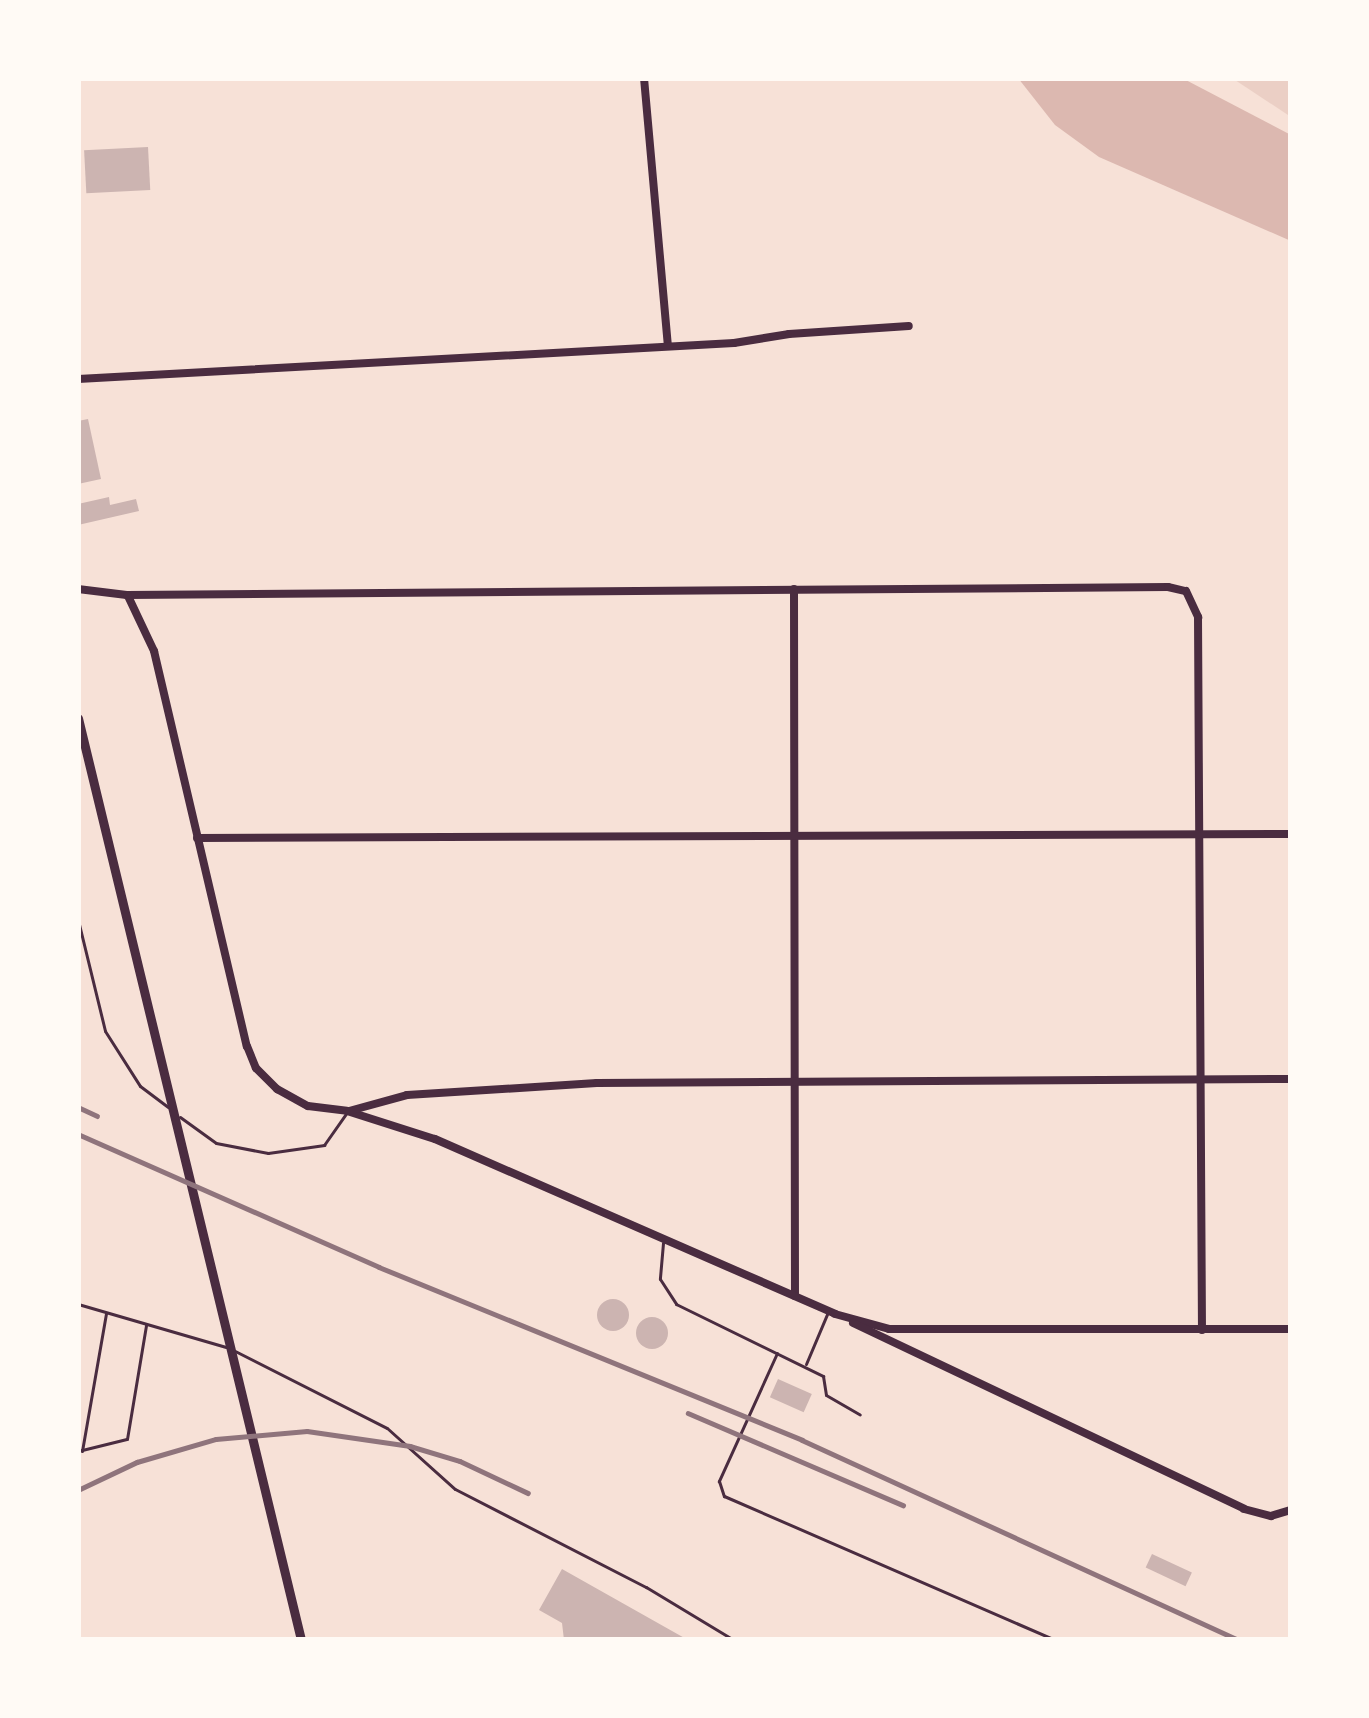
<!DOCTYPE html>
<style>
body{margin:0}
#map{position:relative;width:1369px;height:1718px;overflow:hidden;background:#f7e1d7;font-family:Lato,sans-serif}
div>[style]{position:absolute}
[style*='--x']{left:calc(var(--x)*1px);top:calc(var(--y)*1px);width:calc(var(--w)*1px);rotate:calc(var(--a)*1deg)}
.green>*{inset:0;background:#ebcfc5}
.water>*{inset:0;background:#dcb8b0}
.building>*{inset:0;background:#ccb4b1;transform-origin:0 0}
.round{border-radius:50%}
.service>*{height:3px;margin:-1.5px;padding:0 1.5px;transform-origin:1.5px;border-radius:1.5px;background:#4a2c40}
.minor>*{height:8px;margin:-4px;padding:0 4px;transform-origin:4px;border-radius:4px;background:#4a2c40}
.tertiary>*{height:9px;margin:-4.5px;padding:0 4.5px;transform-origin:4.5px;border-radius:4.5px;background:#4a2c40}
.rail>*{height:4.5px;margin:-2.25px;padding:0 2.25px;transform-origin:2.25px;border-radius:2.25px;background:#8f747c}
span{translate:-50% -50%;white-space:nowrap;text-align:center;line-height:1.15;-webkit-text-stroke:9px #fffaf5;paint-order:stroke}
.frame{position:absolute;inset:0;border:81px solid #fffaf5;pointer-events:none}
</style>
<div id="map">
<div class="green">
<i style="clip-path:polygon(1232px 78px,1291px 78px,1291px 117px)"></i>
</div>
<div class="water">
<i style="clip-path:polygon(1018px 78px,1182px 78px,1291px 135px,1291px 241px,1099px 157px,1055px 125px)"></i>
</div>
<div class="building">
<i style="left:148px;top:147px;width:43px;height:64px;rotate:87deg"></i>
<i style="clip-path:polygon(88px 419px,101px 479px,78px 484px,78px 421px)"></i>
<i style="clip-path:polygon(109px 497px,110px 505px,136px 499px,139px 511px,78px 525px,78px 504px)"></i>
<i class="round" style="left:597px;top:1299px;width:32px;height:32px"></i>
<i class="round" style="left:636px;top:1317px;width:32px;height:32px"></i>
<i style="left:778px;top:1379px;width:37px;height:20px;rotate:24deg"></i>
<i style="left:1152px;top:1554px;width:44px;height:15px;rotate:25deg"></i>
<i style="clip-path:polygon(562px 1569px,688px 1640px,564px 1640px,562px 1623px,539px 1610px)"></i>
</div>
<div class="service">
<i style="--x:78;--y:217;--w:30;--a:90"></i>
<i style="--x:78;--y:920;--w:114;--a:76.3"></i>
<i style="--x:105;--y:1031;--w:65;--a:57.5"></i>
<i style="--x:140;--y:1086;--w:35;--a:37"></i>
<i style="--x:180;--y:1117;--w:44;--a:35.8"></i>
<i style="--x:216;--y:1143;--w:53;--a:10.9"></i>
<i style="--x:268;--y:1153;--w:57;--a:-8.1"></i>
<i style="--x:324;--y:1145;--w:39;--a:-55"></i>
<i style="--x:663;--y:1243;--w:36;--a:95"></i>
<i style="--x:660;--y:1279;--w:30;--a:57"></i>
<i style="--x:676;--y:1304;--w:164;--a:26.1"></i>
<i style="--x:823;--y:1376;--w:19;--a:81"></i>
<i style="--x:826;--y:1395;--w:39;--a:30"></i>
<i style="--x:78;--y:1304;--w:154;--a:16.2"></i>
<i style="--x:235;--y:1351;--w:170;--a:26.9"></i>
<i style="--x:387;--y:1428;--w:91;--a:41.9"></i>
<i style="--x:455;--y:1489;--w:215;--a:27.2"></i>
<i style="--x:646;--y:1587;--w:103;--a:31.1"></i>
<i style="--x:777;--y:1353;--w:141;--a:114.4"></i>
<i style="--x:719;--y:1481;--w:16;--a:72"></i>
<i style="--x:724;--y:1496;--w:361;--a:23.5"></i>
<i style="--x:806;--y:1364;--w:56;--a:-67.1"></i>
<i style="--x:78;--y:1451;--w:50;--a:-13.8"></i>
<i style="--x:127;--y:1439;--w:116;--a:-80.5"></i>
<i style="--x:82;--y:1451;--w:140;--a:-80.1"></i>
</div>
<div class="minor">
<i style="--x:644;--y:78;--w:268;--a:84.9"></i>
<i style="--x:78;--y:379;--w:657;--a:-3.14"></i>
<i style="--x:734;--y:343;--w:56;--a:-9.3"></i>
<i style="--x:789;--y:334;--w:120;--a:-3.8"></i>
<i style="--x:78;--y:589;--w:49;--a:7"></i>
<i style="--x:127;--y:595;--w:1041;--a:-0.44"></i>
<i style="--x:1168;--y:587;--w:18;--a:13"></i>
<i style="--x:1186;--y:591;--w:29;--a:65"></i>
<i style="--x:1198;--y:617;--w:713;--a:89.68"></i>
<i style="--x:794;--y:589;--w:707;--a:89.92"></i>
<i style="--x:128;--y:596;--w:61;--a:64.7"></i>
<i style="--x:154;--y:651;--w:406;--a:76.8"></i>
<i style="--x:247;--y:1046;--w:24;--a:68"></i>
<i style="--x:256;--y:1068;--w:30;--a:45"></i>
<i style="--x:277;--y:1089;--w:35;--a:29"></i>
<i style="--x:308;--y:1106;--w:39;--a:7"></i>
<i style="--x:347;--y:1111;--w:92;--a:17.7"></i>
<i style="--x:435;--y:1139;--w:437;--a:23.6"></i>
<i style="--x:835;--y:1314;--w:56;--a:15.5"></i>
<i style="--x:889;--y:1329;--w:402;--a:0"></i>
<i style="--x:197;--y:838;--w:1094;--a:-0.21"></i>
<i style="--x:349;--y:1111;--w:60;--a:-15.4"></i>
<i style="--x:407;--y:1095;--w:190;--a:-3.6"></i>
<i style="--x:597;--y:1083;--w:694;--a:-0.33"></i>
<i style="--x:853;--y:1323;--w:433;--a:25.4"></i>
<i style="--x:1244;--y:1509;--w:28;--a:15"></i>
<i style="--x:1271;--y:1516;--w:21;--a:-17"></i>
</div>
<div class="tertiary">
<i style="--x:78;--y:718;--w:949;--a:76.4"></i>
</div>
<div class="rail">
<i style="--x:78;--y:1107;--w:21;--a:25"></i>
<i style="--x:78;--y:1134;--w:329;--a:23.8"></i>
<i style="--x:379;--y:1267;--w:457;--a:22.2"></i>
<i style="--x:802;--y:1440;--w:481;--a:24.6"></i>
<i style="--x:688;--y:1413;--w:234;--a:23.2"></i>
<i style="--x:78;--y:1490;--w:65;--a:-25.4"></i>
<i style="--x:137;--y:1462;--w:82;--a:-16.2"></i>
<i style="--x:216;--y:1439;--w:91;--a:-5"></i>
<i style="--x:307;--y:1431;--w:104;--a:8.3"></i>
<i style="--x:410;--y:1446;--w:52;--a:16.7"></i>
<i style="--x:460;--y:1461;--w:75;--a:25.2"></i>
</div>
<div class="frame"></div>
</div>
